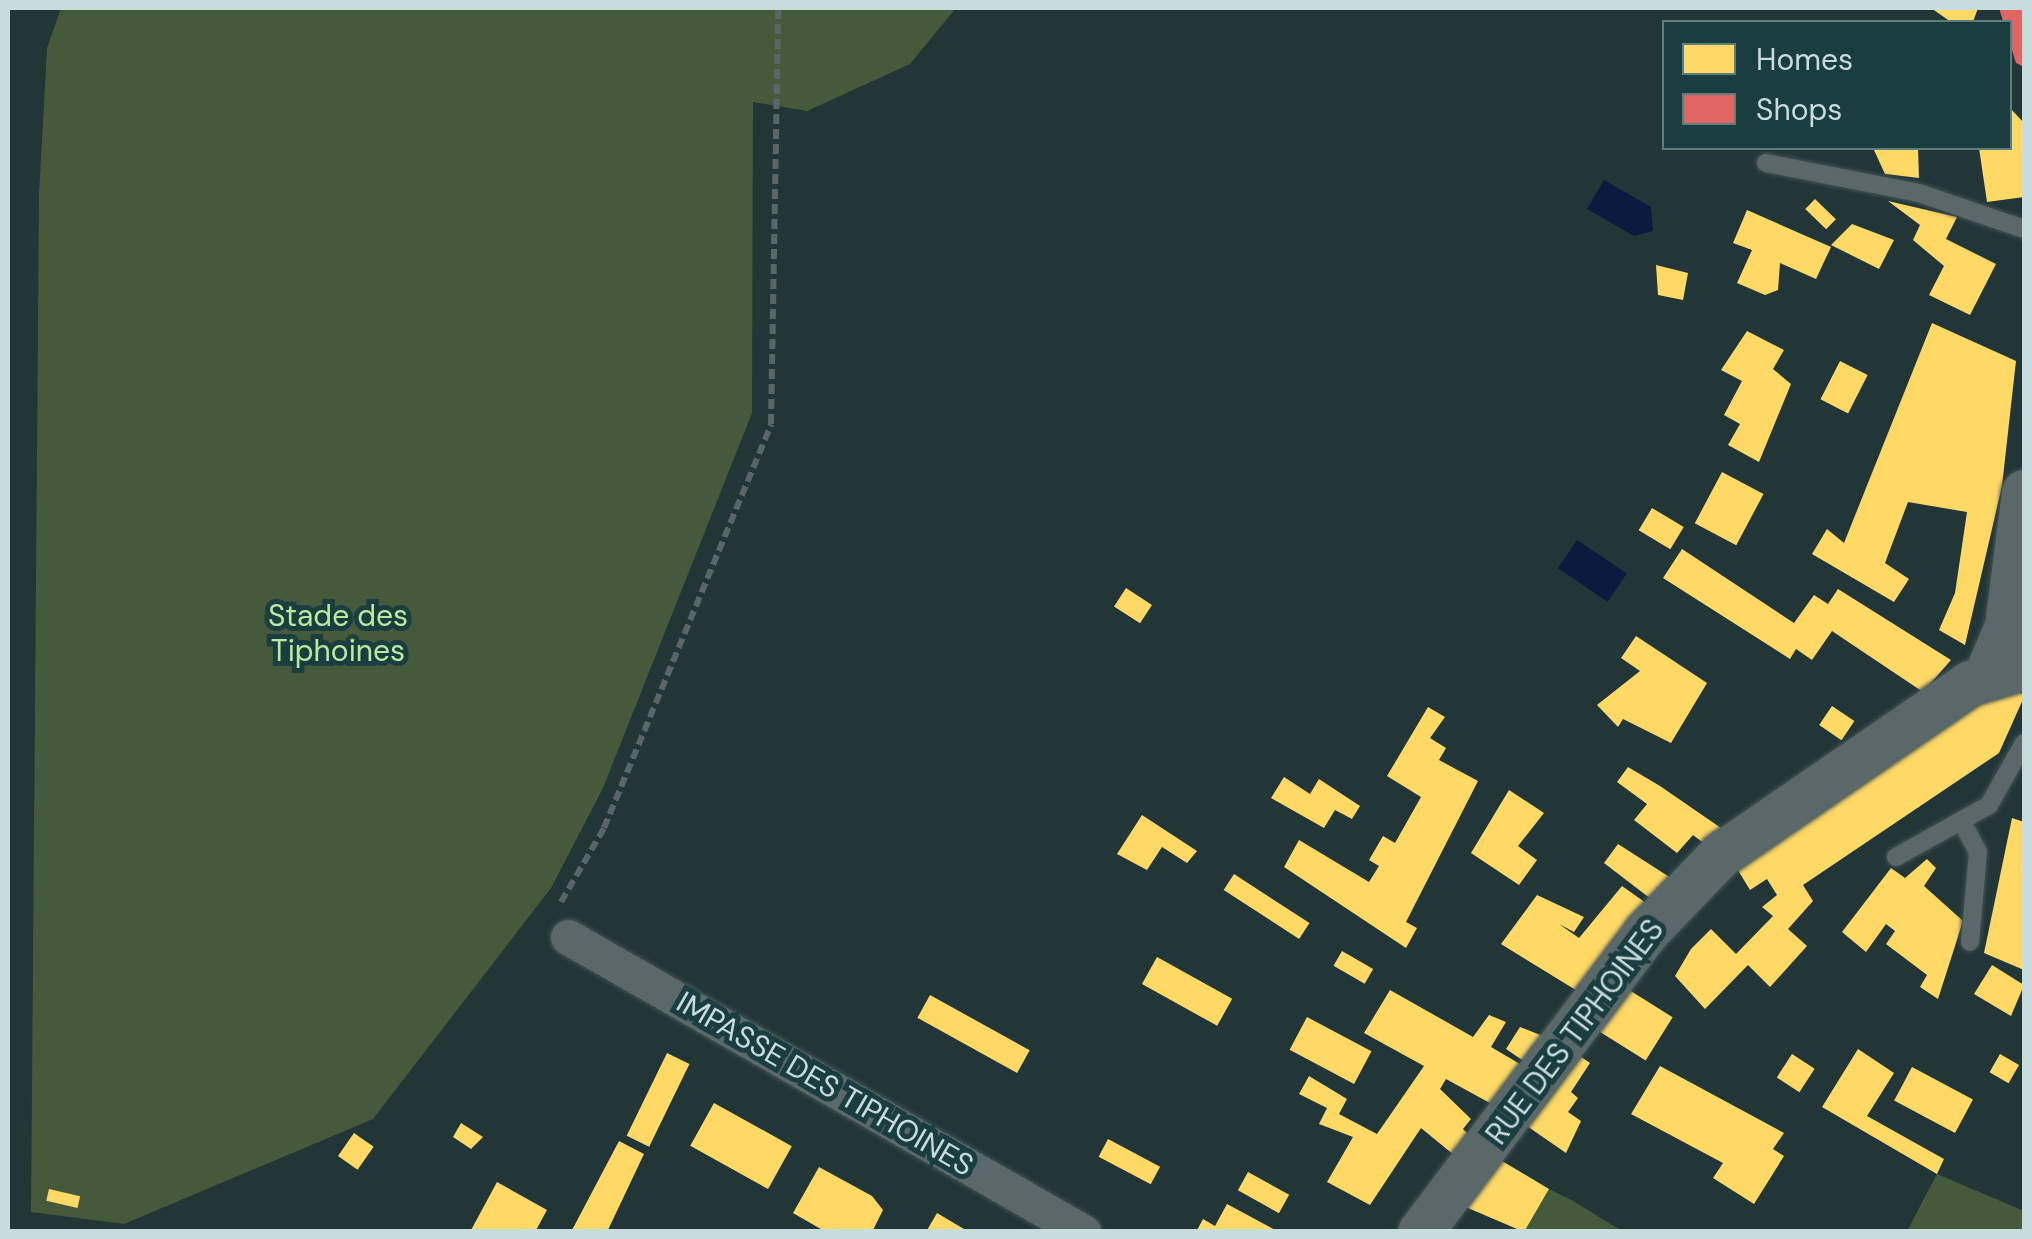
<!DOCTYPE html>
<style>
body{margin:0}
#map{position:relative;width:2032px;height:1239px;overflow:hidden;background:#223537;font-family:"DM Sans",sans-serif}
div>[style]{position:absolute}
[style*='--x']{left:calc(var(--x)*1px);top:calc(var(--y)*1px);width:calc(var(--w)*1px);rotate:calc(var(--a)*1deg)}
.green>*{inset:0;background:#455a3b}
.water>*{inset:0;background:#0d1a40;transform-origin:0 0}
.homes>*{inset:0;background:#ffd966;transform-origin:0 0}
.shops>*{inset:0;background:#e06666}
.path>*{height:6px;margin-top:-3px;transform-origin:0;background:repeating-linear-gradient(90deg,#596667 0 10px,transparent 0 15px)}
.roads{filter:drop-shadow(0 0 2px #415253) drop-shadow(0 0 2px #415253)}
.service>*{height:18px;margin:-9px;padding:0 9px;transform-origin:9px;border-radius:9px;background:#5a6869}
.minor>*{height:35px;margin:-17.5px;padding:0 17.5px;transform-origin:17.5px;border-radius:17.5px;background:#5a6869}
.tertiary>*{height:45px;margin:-22.5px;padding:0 22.5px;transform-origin:22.5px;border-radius:22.5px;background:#5a6869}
span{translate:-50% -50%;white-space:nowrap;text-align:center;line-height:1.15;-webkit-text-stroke:10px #1a3d3f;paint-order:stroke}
.park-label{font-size:30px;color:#bbe99e}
.street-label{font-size:30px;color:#c9dcdd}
.frame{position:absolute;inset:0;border:10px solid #c9dcdd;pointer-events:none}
.legend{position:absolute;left:1662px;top:20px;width:350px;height:130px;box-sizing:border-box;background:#1a3d3f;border:2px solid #607d7e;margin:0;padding:12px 18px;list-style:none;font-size:30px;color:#c9dcdd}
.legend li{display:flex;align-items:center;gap:20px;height:50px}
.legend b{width:50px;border:2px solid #607d7e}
</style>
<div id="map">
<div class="green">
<i style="clip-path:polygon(61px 8px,956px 8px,910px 64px,807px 111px,753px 102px,752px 413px,603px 788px,551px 888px,373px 1119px,124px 1224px,31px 1212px,39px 195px,47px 48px)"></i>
<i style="clip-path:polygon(1937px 1174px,2024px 1211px,2023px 1231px,1907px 1231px)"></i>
<i style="clip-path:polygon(1549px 1189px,1573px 1201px,1622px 1231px,1524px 1232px)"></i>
</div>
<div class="water">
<i style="clip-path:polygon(1604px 180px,1651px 207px,1653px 231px,1634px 236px,1587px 209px)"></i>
<i style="left:1577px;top:540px;width:60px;height:34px;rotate:34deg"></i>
</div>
<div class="homes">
<i style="clip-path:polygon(1931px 8px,1978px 8px,1973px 22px,1951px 22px)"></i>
<i style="clip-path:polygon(2010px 108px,2024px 123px,2024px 197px,1987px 202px,1979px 148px,2010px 148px)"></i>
<i style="clip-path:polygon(1873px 148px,1918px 148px,1919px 178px,1885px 174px)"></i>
<i style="left:1815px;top:199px;width:29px;height:14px;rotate:44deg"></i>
<i style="clip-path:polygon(1888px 201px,1957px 217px,1946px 239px,1996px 264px,1970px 315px,1929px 295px,1944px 266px,1913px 240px,1920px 225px)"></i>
<i style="clip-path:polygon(1747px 210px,1831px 247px,1816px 279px,1780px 263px,1778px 290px,1765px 295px,1737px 283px,1752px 250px,1733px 243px)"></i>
<i style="clip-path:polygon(1852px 224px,1894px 240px,1879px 269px,1831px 245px)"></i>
<i style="clip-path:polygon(1656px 265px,1688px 273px,1683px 300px,1658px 295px)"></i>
<i style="clip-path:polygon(1932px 323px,2016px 361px,2002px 486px,1965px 645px,1939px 630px,1955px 593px,1967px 512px,1908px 502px,1885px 563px,1909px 579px,1894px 602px,1812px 554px,1827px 529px,1844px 543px)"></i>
<i style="clip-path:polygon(1747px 331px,1784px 350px,1773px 369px,1791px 384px,1759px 462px,1728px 445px,1740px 424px,1724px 415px,1742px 381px,1721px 370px)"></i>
<i style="left:1840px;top:361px;width:31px;height:43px;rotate:27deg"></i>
<i style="left:1722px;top:472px;width:47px;height:58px;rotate:28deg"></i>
<i style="left:1652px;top:508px;width:37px;height:26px;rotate:31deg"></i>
<i style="clip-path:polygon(1682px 549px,1794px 623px,1814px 595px,1828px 604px,1838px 589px,1951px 660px,1923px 692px,1832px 631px,1812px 660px,1796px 649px,1790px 659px,1663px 578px)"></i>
<i style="left:1126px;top:588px;width:31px;height:22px;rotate:33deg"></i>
<i style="clip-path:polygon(1636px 636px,1707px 683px,1671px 743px,1623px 719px,1618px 727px,1597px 705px,1640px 671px,1621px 658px)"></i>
<i style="clip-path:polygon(2013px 682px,2024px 697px,1999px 753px,1803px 885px,1813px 901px,1788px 929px,1807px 946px,1770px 987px,1748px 965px,1705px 1009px,1675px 976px,1691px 949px,1711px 929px,1736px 954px,1773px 916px,1762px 907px,1777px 895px,1767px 879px,1750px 890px,1736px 867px)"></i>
<i style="left:1832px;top:706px;width:27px;height:23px;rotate:34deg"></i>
<i style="clip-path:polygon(1428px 707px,1445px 717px,1430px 738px,1446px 748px,1439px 760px,1478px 781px,1406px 922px,1417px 928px,1406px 948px,1284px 867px,1299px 840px,1369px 882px,1379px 866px,1369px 860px,1383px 836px,1395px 843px,1421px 797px,1387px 776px)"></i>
<i style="clip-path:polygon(1628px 767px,1660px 786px,1721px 828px,1705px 844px,1693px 835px,1677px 853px,1634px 820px,1647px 804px,1617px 782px)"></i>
<i style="clip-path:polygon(1284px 777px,1310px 794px,1319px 779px,1360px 806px,1352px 819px,1335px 810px,1324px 828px,1271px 798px)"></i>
<i style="clip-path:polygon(1509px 790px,1544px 813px,1518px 846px,1537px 860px,1519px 885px,1471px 853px)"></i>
<i style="clip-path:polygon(1142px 815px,1197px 851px,1187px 863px,1162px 847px,1147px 870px,1117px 854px)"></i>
<i style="clip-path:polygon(2012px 818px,2024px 822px,2024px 970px,1984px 953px)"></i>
<i style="clip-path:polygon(1618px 844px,1671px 878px,1651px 899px,1604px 863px)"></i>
<i style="clip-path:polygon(1927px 859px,1936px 868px,1924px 886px,1963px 921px,1938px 999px,1920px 987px,1927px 975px,1886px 944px,1895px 931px,1886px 924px,1866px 952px,1842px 932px,1891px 868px,1905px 878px)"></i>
<i style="left:1234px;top:874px;width:90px;height:19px;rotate:33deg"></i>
<i style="clip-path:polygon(1622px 886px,1646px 903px,1579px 992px,1501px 944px,1537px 895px,1584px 917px,1574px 932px,1559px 924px,1579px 938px)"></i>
<i style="left:1342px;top:951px;width:36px;height:17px;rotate:30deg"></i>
<i style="left:1157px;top:957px;width:86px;height:31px;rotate:29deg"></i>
<i style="clip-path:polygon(1992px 965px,2024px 985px,2011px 1016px,1974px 994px)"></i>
<i style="left:1626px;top:988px;width:55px;height:51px;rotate:32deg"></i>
<i style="clip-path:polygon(1390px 990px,1473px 1037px,1489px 1015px,1506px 1022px,1491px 1047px,1527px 1068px,1499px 1108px,1446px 1079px,1440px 1089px,1471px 1119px,1463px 1129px,1469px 1135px,1454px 1155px,1421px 1128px,1370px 1205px,1327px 1182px,1353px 1137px,1319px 1124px,1327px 1108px,1299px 1094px,1309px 1076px,1347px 1099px,1339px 1114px,1377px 1134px,1424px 1066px,1364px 1033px)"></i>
<i style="left:930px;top:995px;width:114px;height:26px;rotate:29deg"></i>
<i style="left:1307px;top:1017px;width:73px;height:37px;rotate:28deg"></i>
<i style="clip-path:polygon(1520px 1027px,1543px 1036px,1525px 1062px,1506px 1049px)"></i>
<i style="clip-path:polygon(1858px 1049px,1894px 1073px,1867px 1116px,1944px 1159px,1937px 1174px,1822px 1107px)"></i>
<i style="left:667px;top:1053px;width:25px;height:92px;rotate:26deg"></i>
<i style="clip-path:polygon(1577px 1054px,1590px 1063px,1571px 1092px,1578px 1098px,1568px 1112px,1581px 1121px,1566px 1153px,1524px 1124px)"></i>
<i style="left:1792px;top:1054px;width:27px;height:28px;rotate:33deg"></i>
<i style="left:2000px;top:1054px;width:22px;height:21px;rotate:30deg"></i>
<i style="clip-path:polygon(1660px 1066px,1784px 1133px,1773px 1149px,1784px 1156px,1754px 1204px,1713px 1178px,1723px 1163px,1631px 1114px)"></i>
<i style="left:1912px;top:1067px;width:69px;height:38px;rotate:28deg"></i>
<i style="left:714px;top:1103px;width:89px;height:49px;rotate:29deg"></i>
<i style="clip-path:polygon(461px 1123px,483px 1137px,471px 1149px,453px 1137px)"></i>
<i style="left:354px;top:1133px;width:24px;height:28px;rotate:35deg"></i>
<i style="left:1108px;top:1139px;width:59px;height:20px;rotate:28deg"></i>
<i style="clip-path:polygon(619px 1141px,644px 1154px,607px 1232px,571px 1232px)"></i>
<i style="clip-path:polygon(1497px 1158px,1549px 1189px,1524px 1232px,1461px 1205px)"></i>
<i style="clip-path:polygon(819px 1167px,872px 1196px,883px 1210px,872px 1232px,826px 1232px,793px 1213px)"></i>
<i style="left:1248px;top:1172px;width:47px;height:21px;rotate:29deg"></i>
<i style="clip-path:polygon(497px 1182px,547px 1210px,535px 1232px,470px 1232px)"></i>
<i style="left:49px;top:1189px;width:32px;height:12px;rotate:13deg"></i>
<i style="clip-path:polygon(1227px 1204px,1279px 1232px,1196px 1232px,1203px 1219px,1215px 1226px)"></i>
<i style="clip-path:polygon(937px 1213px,969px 1232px,926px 1232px)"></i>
</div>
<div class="shops">
<i style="clip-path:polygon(1999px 8px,2024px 8px,2024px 67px,2016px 63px)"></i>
</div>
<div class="path">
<i style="--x:561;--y:902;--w:86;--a:-59.8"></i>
<i style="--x:604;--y:828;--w:437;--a:-67.5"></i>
<i style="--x:771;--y:424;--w:416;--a:-89"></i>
</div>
<div class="roads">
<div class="service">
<i style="--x:1766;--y:163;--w:156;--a:11.1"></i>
<i style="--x:1919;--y:193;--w:111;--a:18.9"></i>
<i style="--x:1963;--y:824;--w:32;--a:62"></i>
<i style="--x:1978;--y:852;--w:90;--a:95.1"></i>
<i style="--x:1896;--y:857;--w:107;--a:-29.2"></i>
<i style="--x:1989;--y:805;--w:71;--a:-60.6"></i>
</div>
<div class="minor">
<i style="--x:568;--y:937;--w:594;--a:29.8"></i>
</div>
<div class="tertiary">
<i style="--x:1987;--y:673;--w:51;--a:-66.9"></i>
<i style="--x:2007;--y:626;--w:135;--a:-82.8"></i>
<i style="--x:1420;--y:1232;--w:376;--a:-53"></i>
<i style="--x:1646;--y:932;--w:108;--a:-46.1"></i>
<i style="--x:1721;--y:854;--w:302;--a:-34.5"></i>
<i style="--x:1970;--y:683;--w:56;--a:-16.5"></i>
</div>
</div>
<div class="park-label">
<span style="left:338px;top:633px">Stade des<br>Tiphoines</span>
</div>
<div class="street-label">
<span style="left:1575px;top:1032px;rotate:-53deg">RUE DES TIPHOINES</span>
<span style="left:825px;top:1084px;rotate:30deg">IMPASSE DES TIPHOINES</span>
</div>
<div class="frame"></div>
<ul class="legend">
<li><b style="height:28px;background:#ffd966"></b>Homes</li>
<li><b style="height:28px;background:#e06666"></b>Shops</li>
</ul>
</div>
